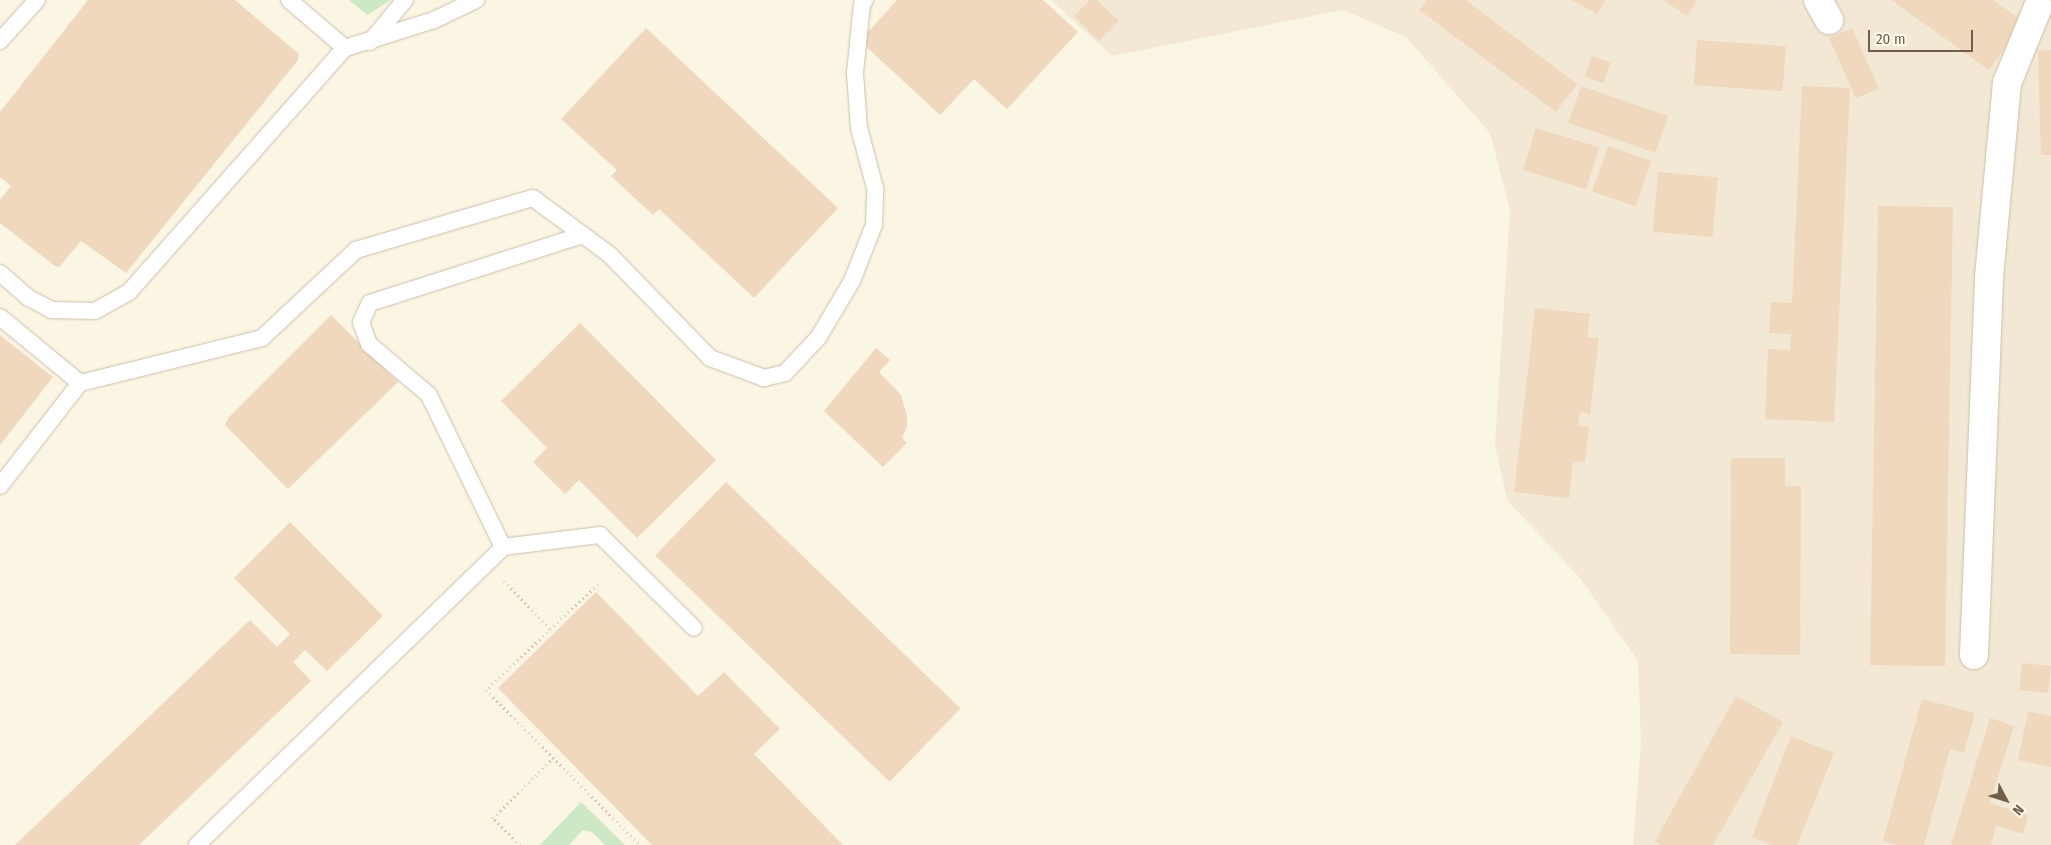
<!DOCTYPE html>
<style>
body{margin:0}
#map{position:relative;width:2051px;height:845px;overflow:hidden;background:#fbf5e4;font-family:"Fira Sans Condensed",sans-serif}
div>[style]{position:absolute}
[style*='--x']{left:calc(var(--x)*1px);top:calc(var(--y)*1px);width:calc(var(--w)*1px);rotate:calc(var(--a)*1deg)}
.residential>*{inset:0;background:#f2e8d3}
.green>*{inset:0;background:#cde8c4}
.building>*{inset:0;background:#efd8be;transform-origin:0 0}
.path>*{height:3px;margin-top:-1.5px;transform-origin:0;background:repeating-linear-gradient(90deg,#d4bca1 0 1px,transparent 0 5px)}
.roads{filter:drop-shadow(0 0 1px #ccbeab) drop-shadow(0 0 1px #ccbeab)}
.service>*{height:16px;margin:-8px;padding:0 8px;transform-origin:8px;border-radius:8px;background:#fff}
.minor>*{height:28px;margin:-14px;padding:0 14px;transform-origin:14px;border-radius:14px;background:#fff}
span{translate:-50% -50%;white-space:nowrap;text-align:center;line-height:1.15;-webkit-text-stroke:5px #fef9ea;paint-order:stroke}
.north{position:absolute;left:1981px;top:775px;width:50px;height:50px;-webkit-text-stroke:4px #fef9ea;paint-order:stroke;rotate:130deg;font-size:14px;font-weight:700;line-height:20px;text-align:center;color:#725f4b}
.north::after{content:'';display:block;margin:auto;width:18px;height:22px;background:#725f4b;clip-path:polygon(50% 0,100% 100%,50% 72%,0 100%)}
.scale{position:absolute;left:1868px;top:30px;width:105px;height:22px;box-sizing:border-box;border:2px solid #725f4b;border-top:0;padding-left:6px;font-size:15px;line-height:18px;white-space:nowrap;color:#725f4b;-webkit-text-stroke:4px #fef9ea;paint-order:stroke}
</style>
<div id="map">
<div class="residential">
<i style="clip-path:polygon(1051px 0,2051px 0,2051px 845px,1633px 845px,1641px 743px,1638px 661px,1580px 578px,1507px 500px,1495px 445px,1510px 210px,1490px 133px,1406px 37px,1343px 10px,1112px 56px)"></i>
</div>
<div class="green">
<i style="clip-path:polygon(349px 0,391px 0,367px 15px)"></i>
<i style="clip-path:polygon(581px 802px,625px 845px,605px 845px,592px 832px,583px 830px,569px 845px,540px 845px)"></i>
</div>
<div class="building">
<i style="clip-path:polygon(88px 0,235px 0,299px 54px,298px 60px,126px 273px,81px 241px,59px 267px,55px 266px,0 223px,0 200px,11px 186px,0 177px,0 112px)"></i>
<i style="clip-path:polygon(897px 0,1043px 0,1078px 32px,1007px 109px,974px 79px,940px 115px,860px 41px)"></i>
<i style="clip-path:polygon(1090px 0,1097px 0,1119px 21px,1099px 41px,1074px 16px)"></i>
<i style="clip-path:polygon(1427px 0,1466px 0,1577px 84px,1556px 112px,1419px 10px)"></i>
<i style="clip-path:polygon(1572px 0,1605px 0,1597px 14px)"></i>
<i style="clip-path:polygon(1663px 0,1697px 0,1687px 16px)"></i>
<i style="clip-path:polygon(1891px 0,1993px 0,2024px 22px,1989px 70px)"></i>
<i style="clip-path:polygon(646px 28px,838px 208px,754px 298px,659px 209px,653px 215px,611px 176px,617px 170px,561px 119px)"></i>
<i style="left:1852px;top:28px;width:66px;height:25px;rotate:66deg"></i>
<i style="left:1697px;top:40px;width:89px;height:45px;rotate:4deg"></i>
<i style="clip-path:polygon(2051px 50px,2051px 155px,2041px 155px,2038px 51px)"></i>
<i style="left:1592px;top:56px;width:20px;height:22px;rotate:20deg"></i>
<i style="left:1581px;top:86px;width:92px;height:39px;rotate:19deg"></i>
<i style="clip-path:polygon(1802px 86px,1850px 88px,1834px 422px,1765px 419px,1768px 349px,1790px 350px,1791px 334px,1769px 333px,1771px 302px,1792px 303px)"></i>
<i style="left:1536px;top:128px;width:66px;height:44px;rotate:17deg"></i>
<i style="left:1608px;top:146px;width:46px;height:48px;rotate:19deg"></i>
<i style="left:1658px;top:172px;width:60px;height:60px;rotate:5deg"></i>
<i style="left:1878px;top:206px;width:75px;height:459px;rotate:1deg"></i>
<i style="clip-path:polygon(1535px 308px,1590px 314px,1587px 337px,1599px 338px,1590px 414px,1580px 412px,1578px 426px,1589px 427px,1585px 462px,1573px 461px,1569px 498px,1514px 492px)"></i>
<i style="clip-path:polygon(331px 315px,398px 382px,288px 489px,225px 425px,229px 417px)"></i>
<i style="clip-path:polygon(580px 323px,716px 460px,637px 538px,579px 480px,565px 494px,533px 462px,547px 448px,501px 401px)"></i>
<i style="clip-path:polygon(0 335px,53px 377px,0 445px)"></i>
<i style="clip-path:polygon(876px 348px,890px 360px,879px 372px,901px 395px,907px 416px,907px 427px,902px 438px,907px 443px,883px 467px,824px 411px)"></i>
<i style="clip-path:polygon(1731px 458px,1785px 458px,1785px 486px,1801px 486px,1800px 655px,1730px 654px)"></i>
<i style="left:726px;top:482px;width:326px;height:102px;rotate:44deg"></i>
<i style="clip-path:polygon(290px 522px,383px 616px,327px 671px,305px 650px,293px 662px,311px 681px,139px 845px,15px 845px,250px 620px,277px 647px,290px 634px,234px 578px)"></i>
<i style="clip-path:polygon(596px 592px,698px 696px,724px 672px,780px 729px,754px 754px,843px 845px,652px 845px,498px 688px)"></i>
<i style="left:2022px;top:663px;width:29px;height:27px;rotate:6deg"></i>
<i style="clip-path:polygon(1736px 696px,1783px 722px,1713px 845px,1661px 845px,1655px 841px)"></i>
<i style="clip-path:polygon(1922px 699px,1975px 713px,1964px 753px,1950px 749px,1924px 845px,1897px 845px,1883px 841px)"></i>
<i style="clip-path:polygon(2028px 711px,2051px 716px,2051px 767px,2018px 760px)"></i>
<i style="clip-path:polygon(1990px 718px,2014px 726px,1990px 803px,2028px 815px,2023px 834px,1996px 826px,1991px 845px,1951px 845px)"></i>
<i style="clip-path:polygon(1791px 736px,1834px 753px,1797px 845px,1772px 845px,1752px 837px)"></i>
</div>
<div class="path">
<i style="--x:504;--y:581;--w:66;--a:46.2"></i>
<i style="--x:598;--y:584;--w:154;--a:136.6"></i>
<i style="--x:486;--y:690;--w:218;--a:45.2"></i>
<i style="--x:520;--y:845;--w:38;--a:-135"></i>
<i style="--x:493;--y:818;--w:85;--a:-45"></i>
</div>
<div class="roads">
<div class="service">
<i style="--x:289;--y:0;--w:74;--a:40.6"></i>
<i style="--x:345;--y:48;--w:93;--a:-17.5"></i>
<i style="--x:434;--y:20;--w:47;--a:-25.5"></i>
<i style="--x:0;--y:41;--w:55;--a:-47.9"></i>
<i style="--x:370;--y:42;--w:55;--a:-50.2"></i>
<i style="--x:0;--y:273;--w:38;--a:41"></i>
<i style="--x:29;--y:298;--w:26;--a:28"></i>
<i style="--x:52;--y:310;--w:43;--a:1.3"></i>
<i style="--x:95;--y:311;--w:39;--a:-29"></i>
<i style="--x:129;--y:292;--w:326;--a:-48.5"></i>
<i style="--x:0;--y:317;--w:104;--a:39.5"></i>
<i style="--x:0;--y:486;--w:130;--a:-52.2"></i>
<i style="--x:80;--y:383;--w:187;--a:-13.9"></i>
<i style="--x:262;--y:338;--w:129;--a:-43.1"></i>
<i style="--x:356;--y:250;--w:184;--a:-16.4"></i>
<i style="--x:533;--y:198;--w:96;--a:36.5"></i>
<i style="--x:610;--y:255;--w:144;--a:45.8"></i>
<i style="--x:710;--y:358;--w:58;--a:20.3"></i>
<i style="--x:764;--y:378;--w:22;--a:-13"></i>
<i style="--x:785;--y:373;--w:48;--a:-46.7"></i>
<i style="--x:818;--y:338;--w:66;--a:-59.2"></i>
<i style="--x:852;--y:281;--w:60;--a:-68.6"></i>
<i style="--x:874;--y:225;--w:37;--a:-88"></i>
<i style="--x:875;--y:188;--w:62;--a:-104.9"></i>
<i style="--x:859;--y:128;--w:55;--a:-94.2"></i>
<i style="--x:855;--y:73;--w:69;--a:-84.2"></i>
<i style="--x:862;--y:4;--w:5;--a:-53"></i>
<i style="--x:503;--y:547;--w:169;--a:-116"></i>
<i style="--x:429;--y:395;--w:79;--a:-139.6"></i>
<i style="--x:369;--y:344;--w:23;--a:-110"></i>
<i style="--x:361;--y:322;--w:21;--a:-65"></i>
<i style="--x:370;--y:303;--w:224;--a:-17.7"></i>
<i style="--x:197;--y:845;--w:427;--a:-44.2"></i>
<i style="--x:503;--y:547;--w:98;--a:-7.1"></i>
<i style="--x:600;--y:535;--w:132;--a:44.7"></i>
</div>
<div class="minor">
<i style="--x:1818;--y:0;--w:23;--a:61"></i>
<i style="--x:1974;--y:655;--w:378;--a:-87.7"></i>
<i style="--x:1989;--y:277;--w:195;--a:-84.7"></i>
<i style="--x:2007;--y:83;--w:82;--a:-67.8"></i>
</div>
</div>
<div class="north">N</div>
<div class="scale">20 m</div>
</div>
